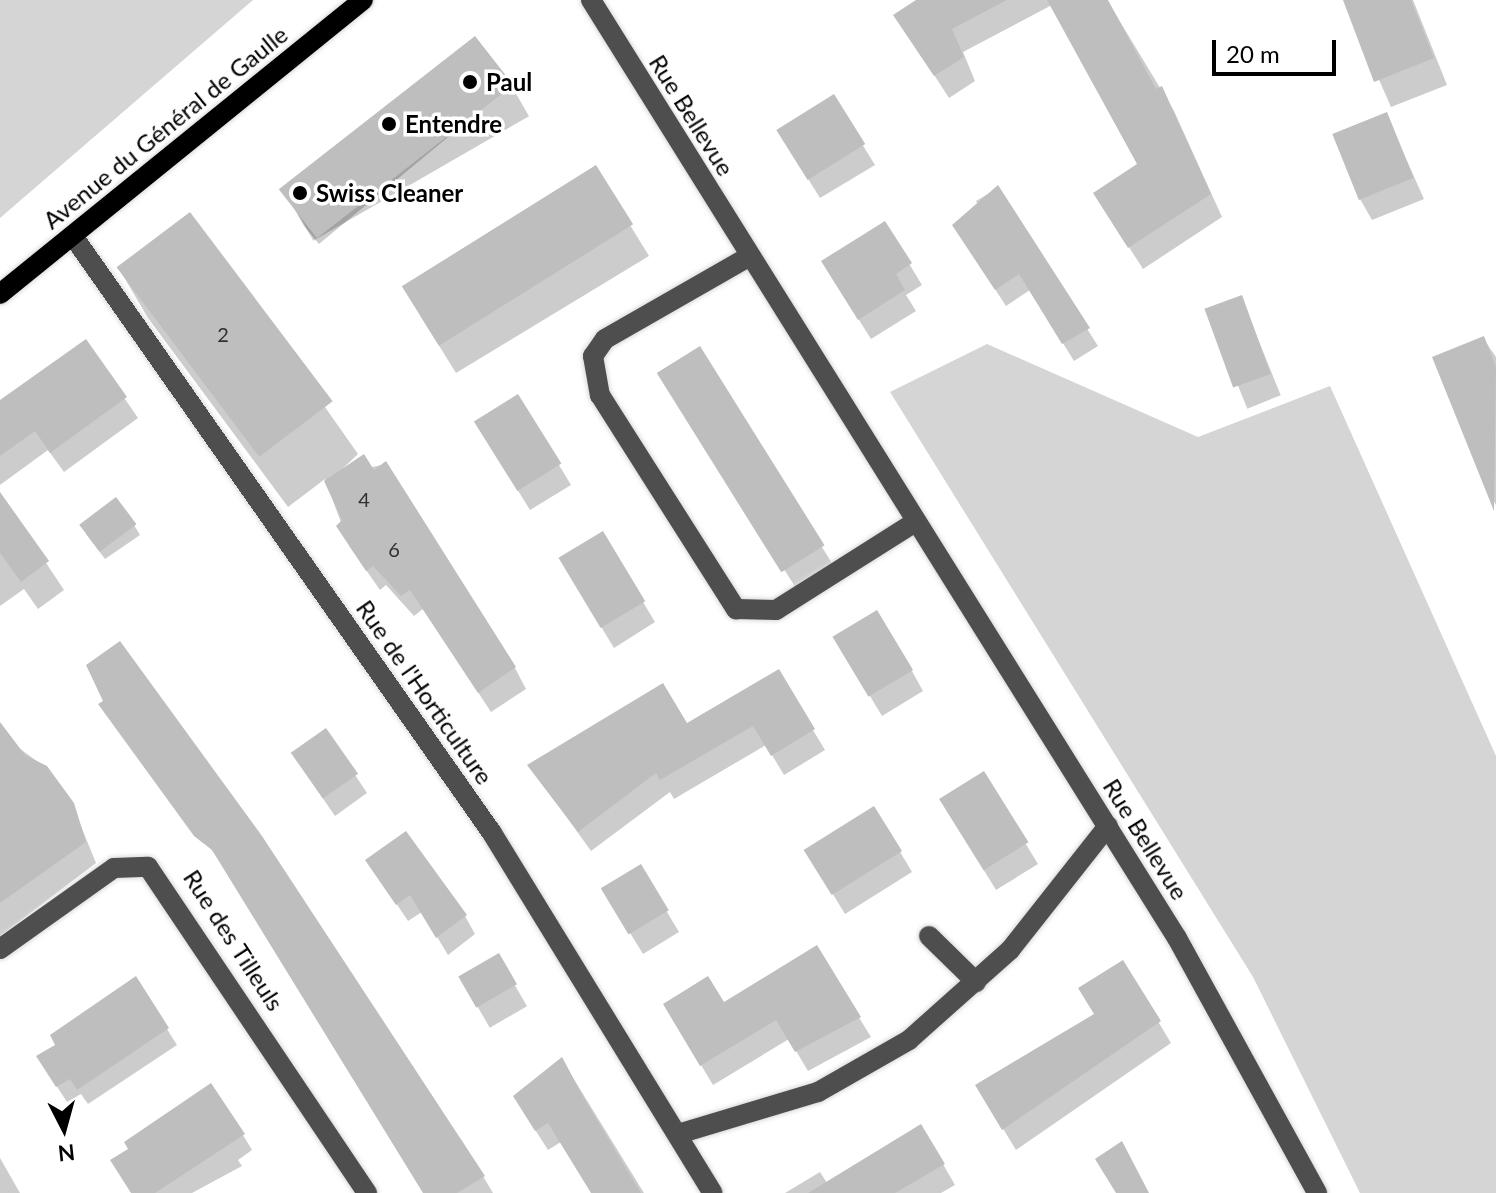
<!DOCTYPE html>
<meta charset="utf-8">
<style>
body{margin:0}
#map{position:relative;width:1496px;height:1193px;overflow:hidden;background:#fff;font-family:Lato,sans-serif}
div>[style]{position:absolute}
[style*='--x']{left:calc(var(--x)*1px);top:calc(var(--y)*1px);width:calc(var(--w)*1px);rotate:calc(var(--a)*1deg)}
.green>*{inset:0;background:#d5d5d5}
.shadow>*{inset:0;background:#0003;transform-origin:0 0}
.building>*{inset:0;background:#bebebe;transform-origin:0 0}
.roads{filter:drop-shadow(0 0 2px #dbdbdb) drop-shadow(0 0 2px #dbdbdb)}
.minor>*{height:20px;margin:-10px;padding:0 10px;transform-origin:10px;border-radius:10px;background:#4e4e4e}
.major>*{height:20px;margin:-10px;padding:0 10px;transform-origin:10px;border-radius:10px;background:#000}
.dots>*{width:22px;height:22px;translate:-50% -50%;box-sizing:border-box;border:4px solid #fff;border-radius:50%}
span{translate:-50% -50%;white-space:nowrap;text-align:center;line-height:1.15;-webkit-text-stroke:7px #fff;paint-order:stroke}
.number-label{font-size:20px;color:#303030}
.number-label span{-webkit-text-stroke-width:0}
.poi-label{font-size:24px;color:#000;font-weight:700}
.left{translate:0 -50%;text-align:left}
.street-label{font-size:24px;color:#000}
.north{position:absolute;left:24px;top:1089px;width:80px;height:80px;-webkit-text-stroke:6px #fff;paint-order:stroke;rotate:174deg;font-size:22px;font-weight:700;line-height:32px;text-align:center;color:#000}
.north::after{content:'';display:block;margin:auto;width:28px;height:36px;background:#000;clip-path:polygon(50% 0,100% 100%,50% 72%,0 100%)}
.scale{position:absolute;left:1212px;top:40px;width:124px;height:36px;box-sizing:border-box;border:4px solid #000;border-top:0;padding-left:10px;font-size:24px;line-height:28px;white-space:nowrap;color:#000;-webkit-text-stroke:6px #fff;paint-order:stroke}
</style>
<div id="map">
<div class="green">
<i style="clip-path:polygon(0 0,253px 0,0 218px)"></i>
<i style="clip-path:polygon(987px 344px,1198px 437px,1330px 386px,1496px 756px,1496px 1193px,1360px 1193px,1253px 977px,890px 392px)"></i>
</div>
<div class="shadow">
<i style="clip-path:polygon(920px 0,1107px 0,1174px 111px,1222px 217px,1143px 269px,1109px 216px,1140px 165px,1052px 5px,963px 52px,975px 81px,949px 98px,896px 16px)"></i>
<i style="clip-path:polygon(1344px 0,1413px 0,1447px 85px,1391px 107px)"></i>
<i style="clip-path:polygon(511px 85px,319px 244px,304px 226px,287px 196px)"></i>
<i style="left:511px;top:85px;width:36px;height:249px;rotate:60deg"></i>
<i style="clip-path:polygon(833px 97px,875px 165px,820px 198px,790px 150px)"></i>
<i style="clip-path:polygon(1386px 114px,1424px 199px,1372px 220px,1360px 199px)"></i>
<i style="clip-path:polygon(595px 168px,649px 256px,456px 373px,420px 315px)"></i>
<i style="clip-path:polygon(998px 188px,1098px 346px,1074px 361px,1030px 290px,1006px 306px,965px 243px,980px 209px,976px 201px)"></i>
<i style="clip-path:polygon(190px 215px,358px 454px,336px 475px,386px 464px,515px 668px,526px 689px,491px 712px,423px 609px,414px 616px,386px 585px,380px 590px,350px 547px,325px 479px,288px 507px,148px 318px,118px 267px)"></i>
<i style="clip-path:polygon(885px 224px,922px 285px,906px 295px,916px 311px,871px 339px,835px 282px)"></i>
<i style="left:1241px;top:297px;width:106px;height:36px;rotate:68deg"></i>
<i style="clip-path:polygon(1483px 338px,1496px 357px,1496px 505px,1490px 495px)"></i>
<i style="clip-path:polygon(86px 342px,138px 418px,64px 472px,48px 450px,0 485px,0 403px)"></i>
<i style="clip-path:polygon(700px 348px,833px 565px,796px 588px,669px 391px)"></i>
<i style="clip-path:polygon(488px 442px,559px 465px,571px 485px,530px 510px)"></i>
<i style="clip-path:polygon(13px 513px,64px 590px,38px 609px,24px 589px,0 606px,0 522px)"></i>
<i style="clip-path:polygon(134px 525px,140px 535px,105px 559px,86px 534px)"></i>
<i style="clip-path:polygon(602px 534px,655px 622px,614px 648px,572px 579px)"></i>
<i style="clip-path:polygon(847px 658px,912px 671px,923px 691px,882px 716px)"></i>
<i style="clip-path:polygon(778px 672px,825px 750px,784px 775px,766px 745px,674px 799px,670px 792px,591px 851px,530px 766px,687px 726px)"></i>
<i style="clip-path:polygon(98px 681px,462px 1141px,493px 1193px,425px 1193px,225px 868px,105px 704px)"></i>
<i style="clip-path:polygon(326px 731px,367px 793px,335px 816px,304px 771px)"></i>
<i style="clip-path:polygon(15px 745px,46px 768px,72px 804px,96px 863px,0 936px,0 756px)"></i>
<i style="clip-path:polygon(983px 774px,1038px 864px,996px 890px,953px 820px)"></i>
<i style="clip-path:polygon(874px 808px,912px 872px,845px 914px,818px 870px)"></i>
<i style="clip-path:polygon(368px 861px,465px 916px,475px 934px,448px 955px,422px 912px,408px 921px)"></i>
<i style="clip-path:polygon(640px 867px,679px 932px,643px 954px,616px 910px)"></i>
<i style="clip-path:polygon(816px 948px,871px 1037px,808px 1071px,789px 1039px,713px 1085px,665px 1005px,724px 1005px)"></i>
<i style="left:498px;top:956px;width:58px;height:43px;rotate:60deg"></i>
<i style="clip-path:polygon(1123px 963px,1171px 1043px,1016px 1150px,977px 1086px,1096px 1015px)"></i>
<i style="clip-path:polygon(135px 978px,177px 1045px,88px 1104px,81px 1094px,67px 1102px,48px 1073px,58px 1045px)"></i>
<i style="clip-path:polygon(562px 1060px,644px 1193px,593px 1193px,561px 1142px,548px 1150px,527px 1117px)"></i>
<i style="clip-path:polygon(921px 1126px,955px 1185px,941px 1193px,785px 1193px,820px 1172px,827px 1183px)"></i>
<i style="clip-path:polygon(243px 1135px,252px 1150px,238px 1160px,242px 1166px,192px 1193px,132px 1193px)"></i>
<i style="clip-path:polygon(0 1158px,20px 1193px,0 1193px)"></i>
</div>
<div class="building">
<i style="clip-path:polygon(916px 0,1007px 0,952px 29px,964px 57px,934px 76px,893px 15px)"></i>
<i style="clip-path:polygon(1047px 0,1108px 0,1156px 89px,1162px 86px,1211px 194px,1128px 248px,1093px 193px,1137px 164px)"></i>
<i style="clip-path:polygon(1343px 0,1411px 0,1434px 58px,1374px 82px)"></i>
<i style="left:475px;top:36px;width:62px;height:249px;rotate:52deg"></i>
<i style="left:834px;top:94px;width:59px;height:68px;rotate:58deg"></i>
<i style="left:1387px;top:112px;width:71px;height:59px;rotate:68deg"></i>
<i style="left:596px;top:165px;width:70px;height:229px;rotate:58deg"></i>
<i style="clip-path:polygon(998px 185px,1090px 328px,1062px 344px,1019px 274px,995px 290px,952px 225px)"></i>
<i style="left:190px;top:212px;width:237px;height:92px;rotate:53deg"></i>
<i style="clip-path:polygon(885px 221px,912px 263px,896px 274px,905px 290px,858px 320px,821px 261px)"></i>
<i style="left:1242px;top:295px;width:84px;height:40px;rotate:70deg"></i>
<i style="clip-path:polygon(1484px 336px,1496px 367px,1494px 511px,1432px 357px)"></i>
<i style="clip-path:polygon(86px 339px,127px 397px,50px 453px,35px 431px,0 456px,0 400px)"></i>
<i style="left:700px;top:346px;width:235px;height:51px;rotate:58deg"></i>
<i style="left:518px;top:394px;width:82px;height:52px;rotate:58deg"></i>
<i style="clip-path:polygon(364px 454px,374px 470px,386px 461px,516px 667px,478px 693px,410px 590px,401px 596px,373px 566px,366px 571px,336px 526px,342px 520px,324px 481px)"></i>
<i style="clip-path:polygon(0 492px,49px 561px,21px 582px,0 553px)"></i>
<i style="left:116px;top:497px;width:34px;height:46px;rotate:53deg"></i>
<i style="left:603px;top:531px;width:82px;height:52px;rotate:59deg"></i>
<i style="left:877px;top:610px;width:70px;height:52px;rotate:59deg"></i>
<i style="clip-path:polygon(120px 641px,262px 836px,485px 1176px,457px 1193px,423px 1193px,212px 850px,194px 836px,98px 704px,103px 701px,86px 665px)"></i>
<i style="clip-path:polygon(779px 669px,815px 729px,771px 756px,753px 726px,660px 780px,656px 773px,578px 832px,527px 765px,663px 683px,687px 723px)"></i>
<i style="clip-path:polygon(0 722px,25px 755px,47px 766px,74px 803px,86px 842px,0 903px)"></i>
<i style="left:326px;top:728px;width:56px;height:43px;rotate:55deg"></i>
<i style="left:984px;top:771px;width:84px;height:53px;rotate:58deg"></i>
<i style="left:874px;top:806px;width:53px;height:83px;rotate:58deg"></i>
<i style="clip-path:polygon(406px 831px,467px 915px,436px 938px,410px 895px,396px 905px,365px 860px)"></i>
<i style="left:641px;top:864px;width:54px;height:47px;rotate:59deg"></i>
<i style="clip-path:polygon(817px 945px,861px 1017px,795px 1052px,776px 1020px,700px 1066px,663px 1004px,708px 976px,724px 1002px)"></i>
<i style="left:499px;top:953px;width:36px;height:47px;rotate:60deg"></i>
<i style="clip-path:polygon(1123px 960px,1161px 1021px,1002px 1130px,975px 1085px,1094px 1014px,1078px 988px)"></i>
<i style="clip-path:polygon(136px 976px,169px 1028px,77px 1090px,70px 1079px,56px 1087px,36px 1056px,55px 1045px,50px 1035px)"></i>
<i style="clip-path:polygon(562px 1057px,585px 1100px,641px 1193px,591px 1193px,548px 1123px,535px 1131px,513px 1096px)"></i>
<i style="clip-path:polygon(211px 1083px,245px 1134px,155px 1193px,131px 1193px,110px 1160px,128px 1149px,124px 1142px)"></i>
<i style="clip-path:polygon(921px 1124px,945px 1164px,895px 1193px,808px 1193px)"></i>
<i style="clip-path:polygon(1122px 1141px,1149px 1193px,1116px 1193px,1095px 1159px)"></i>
</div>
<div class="roads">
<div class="minor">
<i style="--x:591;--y:0;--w:1106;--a:58.01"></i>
<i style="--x:1177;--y:938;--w:291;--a:61.2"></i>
<i style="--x:73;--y:236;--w:729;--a:54.94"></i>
<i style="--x:492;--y:833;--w:422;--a:58.5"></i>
<i style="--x:750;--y:256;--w:167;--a:150.2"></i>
<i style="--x:605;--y:339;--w:21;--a:125"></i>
<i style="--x:593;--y:356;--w:40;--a:80"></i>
<i style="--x:600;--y:395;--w:254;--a:57.6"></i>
<i style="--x:736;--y:609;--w:40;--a:1.4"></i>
<i style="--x:776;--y:610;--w:161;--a:-32.3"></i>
<i style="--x:929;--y:936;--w:66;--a:44.4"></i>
<i style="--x:0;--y:949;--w:140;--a:-35.4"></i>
<i style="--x:114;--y:868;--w:34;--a:-2"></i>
<i style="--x:148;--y:867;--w:393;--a:56.1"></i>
<i style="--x:678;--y:1134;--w:146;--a:-16.7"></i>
<i style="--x:818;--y:1092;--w:105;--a:-29.7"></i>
<i style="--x:909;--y:1040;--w:135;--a:-41.7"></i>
<i style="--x:1010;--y:950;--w:158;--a:-51.7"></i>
</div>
<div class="major">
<i style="--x:0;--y:294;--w:467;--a:-39"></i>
</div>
</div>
<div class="dots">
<i style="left:470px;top:82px;background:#000"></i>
<i style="left:389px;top:124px;background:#000"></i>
<i style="left:300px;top:193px;background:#000"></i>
</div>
<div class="number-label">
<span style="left:223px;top:334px">2</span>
<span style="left:364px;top:499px">4</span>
<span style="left:394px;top:549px">6</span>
</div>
<div class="poi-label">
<span class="left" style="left:486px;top:82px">Paul</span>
<span class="left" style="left:405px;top:124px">Entendre</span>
<span class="left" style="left:316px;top:193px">Swiss Cleaner</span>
</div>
<div class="street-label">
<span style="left:692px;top:115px;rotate:58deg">Rue Bellevue</span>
<span style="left:165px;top:127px;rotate:-39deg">Avenue du Général de Gaulle</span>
<span style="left:425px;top:692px;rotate:55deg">Rue de l'Horticulture</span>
<span style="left:1146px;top:839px;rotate:58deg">Rue Bellevue</span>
<span style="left:234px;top:940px;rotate:57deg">Rue des Tilleuls</span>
</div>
<div class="north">N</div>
<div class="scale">20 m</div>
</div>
